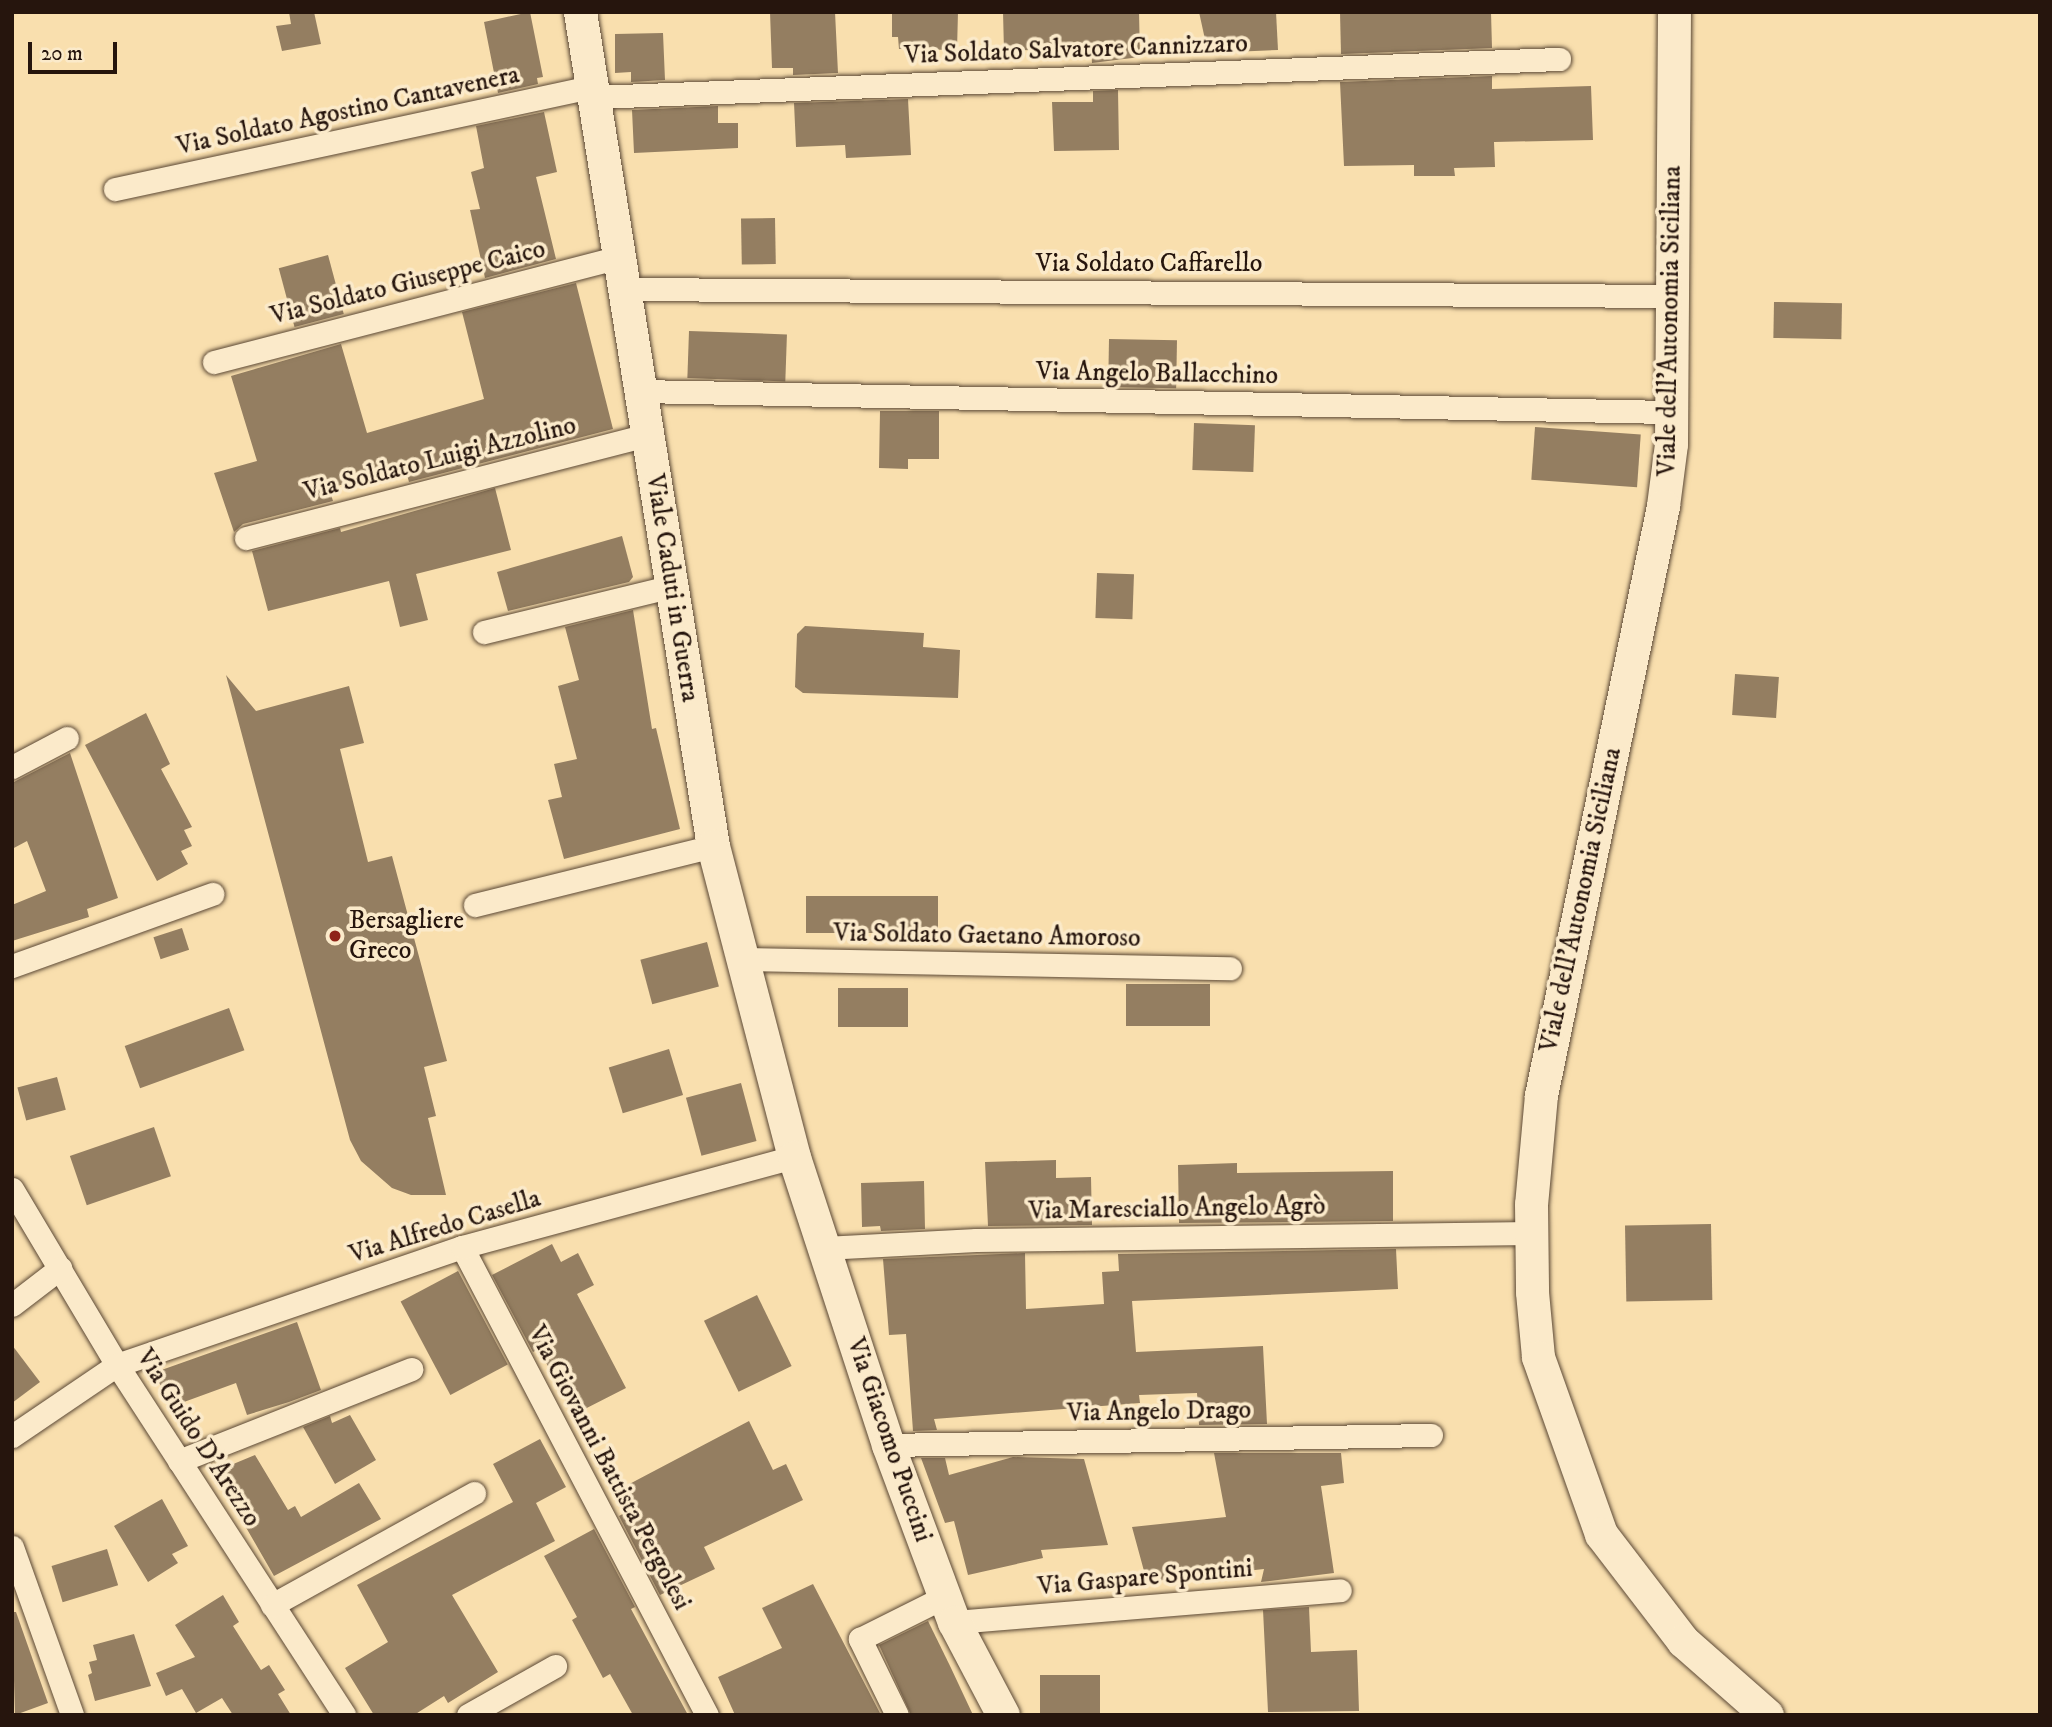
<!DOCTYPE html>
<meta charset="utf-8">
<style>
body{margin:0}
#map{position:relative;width:2052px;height:1727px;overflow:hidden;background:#f9dfae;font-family:"IM FELL DW Pica",serif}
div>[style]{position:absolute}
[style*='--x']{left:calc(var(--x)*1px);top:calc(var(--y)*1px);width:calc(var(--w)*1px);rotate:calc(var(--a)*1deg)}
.building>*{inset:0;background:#947e61;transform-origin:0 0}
.roads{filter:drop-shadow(0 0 2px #5b4835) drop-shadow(0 0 2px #5b4835)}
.street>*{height:23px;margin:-11.5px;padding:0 11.5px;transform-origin:11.5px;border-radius:11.5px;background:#fbeaca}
.secondary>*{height:33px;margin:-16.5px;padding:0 16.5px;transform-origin:16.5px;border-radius:16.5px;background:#fbeaca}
.dots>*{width:19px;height:19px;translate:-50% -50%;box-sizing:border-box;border:4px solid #fbeaca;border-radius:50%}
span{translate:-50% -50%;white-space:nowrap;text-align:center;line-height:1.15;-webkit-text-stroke:7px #fbeaca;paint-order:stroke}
.street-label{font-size:26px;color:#26150d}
.poi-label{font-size:26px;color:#26150d}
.left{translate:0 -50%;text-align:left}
.frame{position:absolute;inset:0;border:14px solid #26150d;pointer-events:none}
.scale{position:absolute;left:28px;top:42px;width:89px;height:32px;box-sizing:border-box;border:4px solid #26150d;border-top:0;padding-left:9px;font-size:21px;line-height:24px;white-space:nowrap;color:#26150d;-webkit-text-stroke:5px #fbeaca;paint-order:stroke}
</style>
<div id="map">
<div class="building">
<i style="clip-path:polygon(289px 12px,314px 12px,321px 44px,282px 51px,276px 26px,291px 24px)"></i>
<i style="clip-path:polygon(530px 12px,543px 77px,537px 78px,538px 84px,498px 93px,484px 22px)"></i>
<i style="clip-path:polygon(770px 12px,835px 12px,838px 73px,793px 75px,793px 68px,772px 68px)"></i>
<i style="clip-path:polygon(892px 12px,958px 12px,957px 50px,899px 49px,898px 37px,892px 37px)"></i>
<i style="clip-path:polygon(1003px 12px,1139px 12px,1140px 57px,1092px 63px,1091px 48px,1004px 51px)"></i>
<i style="clip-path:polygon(1199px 12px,1276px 12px,1278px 50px,1208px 53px)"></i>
<i style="clip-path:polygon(1340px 12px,1491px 12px,1492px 48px,1341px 54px)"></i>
<i style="clip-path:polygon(663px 33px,665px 80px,631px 82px,631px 72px,615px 73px,615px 34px)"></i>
<i style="clip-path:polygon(1492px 76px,1492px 89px,1591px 86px,1593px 140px,1494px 142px,1495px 167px,1454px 168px,1455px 176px,1414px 176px,1414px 165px,1344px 166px,1340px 82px)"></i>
<i style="clip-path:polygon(1118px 90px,1119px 150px,1054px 151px,1052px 102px,1093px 102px,1093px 91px)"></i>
<i style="clip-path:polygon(908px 99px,911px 155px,846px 158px,845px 145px,796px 147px,794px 103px)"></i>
<i style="clip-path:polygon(718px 106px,718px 123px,738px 123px,738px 148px,634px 153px,632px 110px)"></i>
<i style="clip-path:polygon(544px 112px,557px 172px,536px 177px,556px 259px,485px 278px,470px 210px,480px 209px,471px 172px,484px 168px,476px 126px)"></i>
<i style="left:775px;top:218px;width:46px;height:34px;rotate:89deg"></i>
<i style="left:328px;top:255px;width:61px;height:51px;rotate:75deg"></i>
<i style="clip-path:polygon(576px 283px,613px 429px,409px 482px,405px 468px,329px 488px,333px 501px,243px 524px,234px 532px,214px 473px,257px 461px,231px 376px,341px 344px,367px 433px,484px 399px,462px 312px)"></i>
<i style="left:1774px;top:302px;width:68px;height:36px;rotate:1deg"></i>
<i style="left:689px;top:331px;width:98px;height:47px;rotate:2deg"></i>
<i style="left:1109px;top:339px;width:68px;height:48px;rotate:1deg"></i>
<i style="clip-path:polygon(880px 411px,939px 411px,939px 459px,908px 459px,908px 469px,879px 468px)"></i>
<i style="left:1194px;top:423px;width:61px;height:47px;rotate:2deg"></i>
<i style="left:1535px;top:427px;width:106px;height:53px;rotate:4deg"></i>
<i style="clip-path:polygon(495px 488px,511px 550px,416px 574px,428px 620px,400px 627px,389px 581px,268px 611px,252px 551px,340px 528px,341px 532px)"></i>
<i style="clip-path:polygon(622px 536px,633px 577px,629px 582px,508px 611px,497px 572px)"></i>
<i style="left:1097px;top:573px;width:37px;height:45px;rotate:2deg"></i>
<i style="clip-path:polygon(633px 610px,652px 729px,656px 728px,680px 829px,564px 859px,548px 800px,562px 797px,554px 764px,577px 759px,558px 686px,579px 680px,565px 627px)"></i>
<i style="clip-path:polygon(805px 626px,924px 633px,923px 647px,960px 650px,958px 698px,803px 693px,795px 687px,797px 634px)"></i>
<i style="left:1735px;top:674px;width:44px;height:41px;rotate:4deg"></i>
<i style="clip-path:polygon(226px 675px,256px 711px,349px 686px,364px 743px,340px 749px,368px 862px,392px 856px,447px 1061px,424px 1067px,436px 1116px,428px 1118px,446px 1195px,411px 1195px,392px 1188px,361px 1161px,350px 1140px)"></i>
<i style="clip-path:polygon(146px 713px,170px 764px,161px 769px,192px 827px,184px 830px,192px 846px,181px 851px,188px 864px,157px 881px,85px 745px)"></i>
<i style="clip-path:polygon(70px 753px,118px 898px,87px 909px,89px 917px,12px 941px,12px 905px,46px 891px,27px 841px,12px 849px,12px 783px)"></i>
<i style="left:806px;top:896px;width:132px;height:37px"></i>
<i style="left:182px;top:928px;width:23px;height:30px;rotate:72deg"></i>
<i style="left:707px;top:942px;width:46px;height:69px;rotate:75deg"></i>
<i style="left:1210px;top:984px;width:42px;height:84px;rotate:90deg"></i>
<i style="left:838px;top:988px;width:70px;height:39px"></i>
<i style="left:229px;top:1008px;width:45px;height:111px;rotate:70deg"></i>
<i style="left:669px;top:1049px;width:48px;height:63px;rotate:73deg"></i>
<i style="left:57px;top:1077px;width:34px;height:41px;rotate:75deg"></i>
<i style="left:741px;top:1083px;width:60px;height:57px;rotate:75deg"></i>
<i style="left:154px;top:1127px;width:52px;height:89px;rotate:71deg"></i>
<i style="clip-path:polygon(1056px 1160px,1056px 1178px,1091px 1177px,1092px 1225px,988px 1226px,985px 1162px)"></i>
<i style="clip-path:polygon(1237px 1163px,1237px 1173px,1393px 1171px,1393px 1221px,1179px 1223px,1178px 1165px)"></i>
<i style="clip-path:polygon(924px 1181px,925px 1229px,881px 1231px,880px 1226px,862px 1227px,861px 1183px)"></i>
<i style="left:1711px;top:1224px;width:76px;height:86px;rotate:89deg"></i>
<i style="clip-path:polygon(552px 1244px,561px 1262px,578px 1253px,594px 1285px,577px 1294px,626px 1388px,573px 1415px,539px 1349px,533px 1352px,492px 1275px)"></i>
<i style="clip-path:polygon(1396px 1249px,1398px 1289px,1132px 1301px,1136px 1352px,1263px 1346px,1267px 1424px,1199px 1425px,1197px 1393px,1139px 1395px,1140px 1403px,934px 1419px,937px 1430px,913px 1431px,906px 1334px,889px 1335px,883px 1259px,1025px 1253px,1026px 1309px,1104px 1304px,1102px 1272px,1119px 1271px,1118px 1254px)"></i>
<i style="left:458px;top:1271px;width:106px;height:65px;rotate:62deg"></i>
<i style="left:757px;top:1295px;width:79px;height:59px;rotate:64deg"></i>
<i style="clip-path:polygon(297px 1322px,321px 1390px,289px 1402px,247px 1415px,236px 1383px,173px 1406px,153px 1373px)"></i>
<i style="clip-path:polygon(12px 1345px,40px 1382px,12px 1403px)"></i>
<i style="clip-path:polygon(350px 1415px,376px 1460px,335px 1484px,303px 1427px,330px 1416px,332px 1423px)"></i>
<i style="clip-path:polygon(749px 1421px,773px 1470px,786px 1464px,803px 1500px,704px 1547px,715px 1569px,660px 1595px,619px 1516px,628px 1511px,618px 1490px)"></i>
<i style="clip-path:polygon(540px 1439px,566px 1487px,536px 1503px,555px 1541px,452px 1595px,498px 1672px,448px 1703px,444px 1696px,414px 1715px,374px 1715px,345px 1668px,388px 1642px,357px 1585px,513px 1502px,493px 1464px)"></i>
<i style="clip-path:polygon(1214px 1453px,1341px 1453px,1344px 1483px,1321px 1486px,1334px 1573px,1261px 1582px,1264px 1569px,1147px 1582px,1132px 1527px,1226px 1517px)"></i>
<i style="clip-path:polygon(255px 1455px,288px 1510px,295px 1506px,301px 1517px,359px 1483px,381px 1519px,274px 1576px,214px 1472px)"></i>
<i style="clip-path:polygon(1013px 1457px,1084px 1459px,1108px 1545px,1041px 1550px,1043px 1558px,968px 1575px,954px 1521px,945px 1523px,921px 1458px,945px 1458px,949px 1475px)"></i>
<i style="clip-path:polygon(162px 1499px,188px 1546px,172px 1554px,178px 1563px,148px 1582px,114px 1526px)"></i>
<i style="clip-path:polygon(594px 1529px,635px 1607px,631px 1609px,688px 1715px,633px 1715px,610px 1674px,603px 1678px,572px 1620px,577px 1617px,544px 1556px)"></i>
<i style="left:107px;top:1549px;width:38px;height:58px;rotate:73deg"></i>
<i style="clip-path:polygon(813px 1584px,881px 1715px,735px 1715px,718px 1677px,782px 1648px,762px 1608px)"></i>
<i style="clip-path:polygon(223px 1595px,239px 1622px,233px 1626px,261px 1670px,269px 1665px,285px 1690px,278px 1694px,291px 1715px,233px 1715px,222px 1698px,196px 1713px,182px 1689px,166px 1696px,156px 1673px,195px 1657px,175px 1625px)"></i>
<i style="clip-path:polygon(1309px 1607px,1311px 1652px,1357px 1650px,1359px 1711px,1268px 1712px,1263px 1610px)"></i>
<i style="clip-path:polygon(12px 1612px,16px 1612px,48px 1703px,15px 1715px)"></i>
<i style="clip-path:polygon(928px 1621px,951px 1668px,973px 1715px,911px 1715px,879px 1645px)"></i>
<i style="clip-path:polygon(134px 1634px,151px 1686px,95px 1701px,88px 1675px,92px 1673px,89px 1662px,97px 1660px,93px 1645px)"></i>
<i style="left:1040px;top:1675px;width:60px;height:40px"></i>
</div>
<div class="roads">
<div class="street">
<i style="--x:595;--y:97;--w:965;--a:-2.26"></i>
<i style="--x:115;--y:189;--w:488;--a:-12.1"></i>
<i style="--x:623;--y:289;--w:1051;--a:0.38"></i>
<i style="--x:214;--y:362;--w:415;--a:-14.5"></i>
<i style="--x:640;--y:391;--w:1032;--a:1.17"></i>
<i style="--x:246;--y:538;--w:414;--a:-14.4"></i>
<i style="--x:484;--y:632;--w:194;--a:-13.7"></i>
<i style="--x:12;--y:767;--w:62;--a:-27.8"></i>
<i style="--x:475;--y:905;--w:245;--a:-13.9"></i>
<i style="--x:743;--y:959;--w:487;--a:1.1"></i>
<i style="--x:12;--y:966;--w:213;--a:-19.8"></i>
<i style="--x:12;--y:1189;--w:205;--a:59.2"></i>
<i style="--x:117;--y:1365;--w:417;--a:57"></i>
<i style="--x:462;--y:1247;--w:528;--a:62.37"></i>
<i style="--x:824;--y:1248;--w:152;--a:-3"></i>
<i style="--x:976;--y:1240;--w:555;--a:-0.72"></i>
<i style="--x:12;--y:1305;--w:61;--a:-37.6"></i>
<i style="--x:12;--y:1436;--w:127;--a:-34.1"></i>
<i style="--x:117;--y:1365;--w:365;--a:-18.9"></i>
<i style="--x:462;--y:1247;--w:344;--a:-15.2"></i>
<i style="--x:888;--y:1445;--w:543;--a:-1.06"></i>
<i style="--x:179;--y:1461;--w:250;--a:-21.6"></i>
<i style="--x:12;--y:1547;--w:178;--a:70.3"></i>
<i style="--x:272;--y:1605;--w:231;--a:-29"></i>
<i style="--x:954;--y:1622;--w:387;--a:-4.7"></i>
<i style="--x:468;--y:1715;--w:100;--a:-29.4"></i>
<i style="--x:897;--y:1715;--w:85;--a:-116"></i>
<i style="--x:860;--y:1639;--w:94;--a:-26.6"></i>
</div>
<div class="secondary">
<i style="--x:580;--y:12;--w:845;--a:80.94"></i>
<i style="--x:713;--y:846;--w:321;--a:75.4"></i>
<i style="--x:794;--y:1157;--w:303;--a:71.9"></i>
<i style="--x:888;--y:1445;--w:189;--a:69.6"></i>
<i style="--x:954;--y:1622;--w:105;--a:62.2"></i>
<i style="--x:1674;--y:12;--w:432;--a:90.4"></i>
<i style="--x:1671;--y:444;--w:63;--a:97.4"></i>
<i style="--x:1663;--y:506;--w:602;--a:101.7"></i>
<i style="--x:1541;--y:1095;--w:109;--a:95.2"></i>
<i style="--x:1531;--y:1204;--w:88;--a:89.3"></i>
<i style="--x:1532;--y:1292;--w:65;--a:84.7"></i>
<i style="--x:1538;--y:1357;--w:188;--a:70.4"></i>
<i style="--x:1601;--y:1534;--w:135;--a:52.5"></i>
<i style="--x:1683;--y:1641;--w:112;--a:41.4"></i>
</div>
</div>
<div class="dots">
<i style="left:335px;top:936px;background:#8f2418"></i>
</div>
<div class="street-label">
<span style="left:1076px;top:50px;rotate:-2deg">Via Soldato Salvatore Cannizzaro</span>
<span style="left:348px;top:111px;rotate:-12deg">Via Soldato Agostino Cantavenera</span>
<span style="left:1149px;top:264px">Via Soldato Caffarello</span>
<span style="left:408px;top:283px;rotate:-14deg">Via Soldato Giuseppe Caico</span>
<span style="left:1670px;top:321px;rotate:-89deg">Viale dell'Autonomia Siciliana</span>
<span style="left:1157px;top:374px;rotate:1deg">Via Angelo Ballacchino</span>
<span style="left:440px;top:459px;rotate:-14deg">Via Soldato Luigi Azzolino</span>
<span style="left:672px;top:588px;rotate:81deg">Viale Caduti in Guerra</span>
<span style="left:1581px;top:900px;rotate:-78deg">Viale dell'Autonomia Siciliana</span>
<span style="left:987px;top:936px;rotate:1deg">Via Soldato Gaetano Amoroso</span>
<span style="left:1177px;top:1209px;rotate:-1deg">Via Maresciallo Angelo Agrò</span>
<span style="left:445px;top:1227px;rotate:-17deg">Via Alfredo Casella</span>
<span style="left:1159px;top:1412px;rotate:-1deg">Via Angelo Drago</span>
<span style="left:198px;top:1438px;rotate:57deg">Via Guido D'Arezzo</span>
<span style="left:889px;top:1440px;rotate:71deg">Via Giacomo Puccini</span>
<span style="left:609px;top:1468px;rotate:62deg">Via Giovanni Battista Pergolesi</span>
<span style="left:1145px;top:1578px;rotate:-5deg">Via Gaspare Spontini</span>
</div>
<div class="poi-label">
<span class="left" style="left:349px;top:936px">Bersagliere<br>Greco</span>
</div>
<div class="frame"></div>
<div class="scale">20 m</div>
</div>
